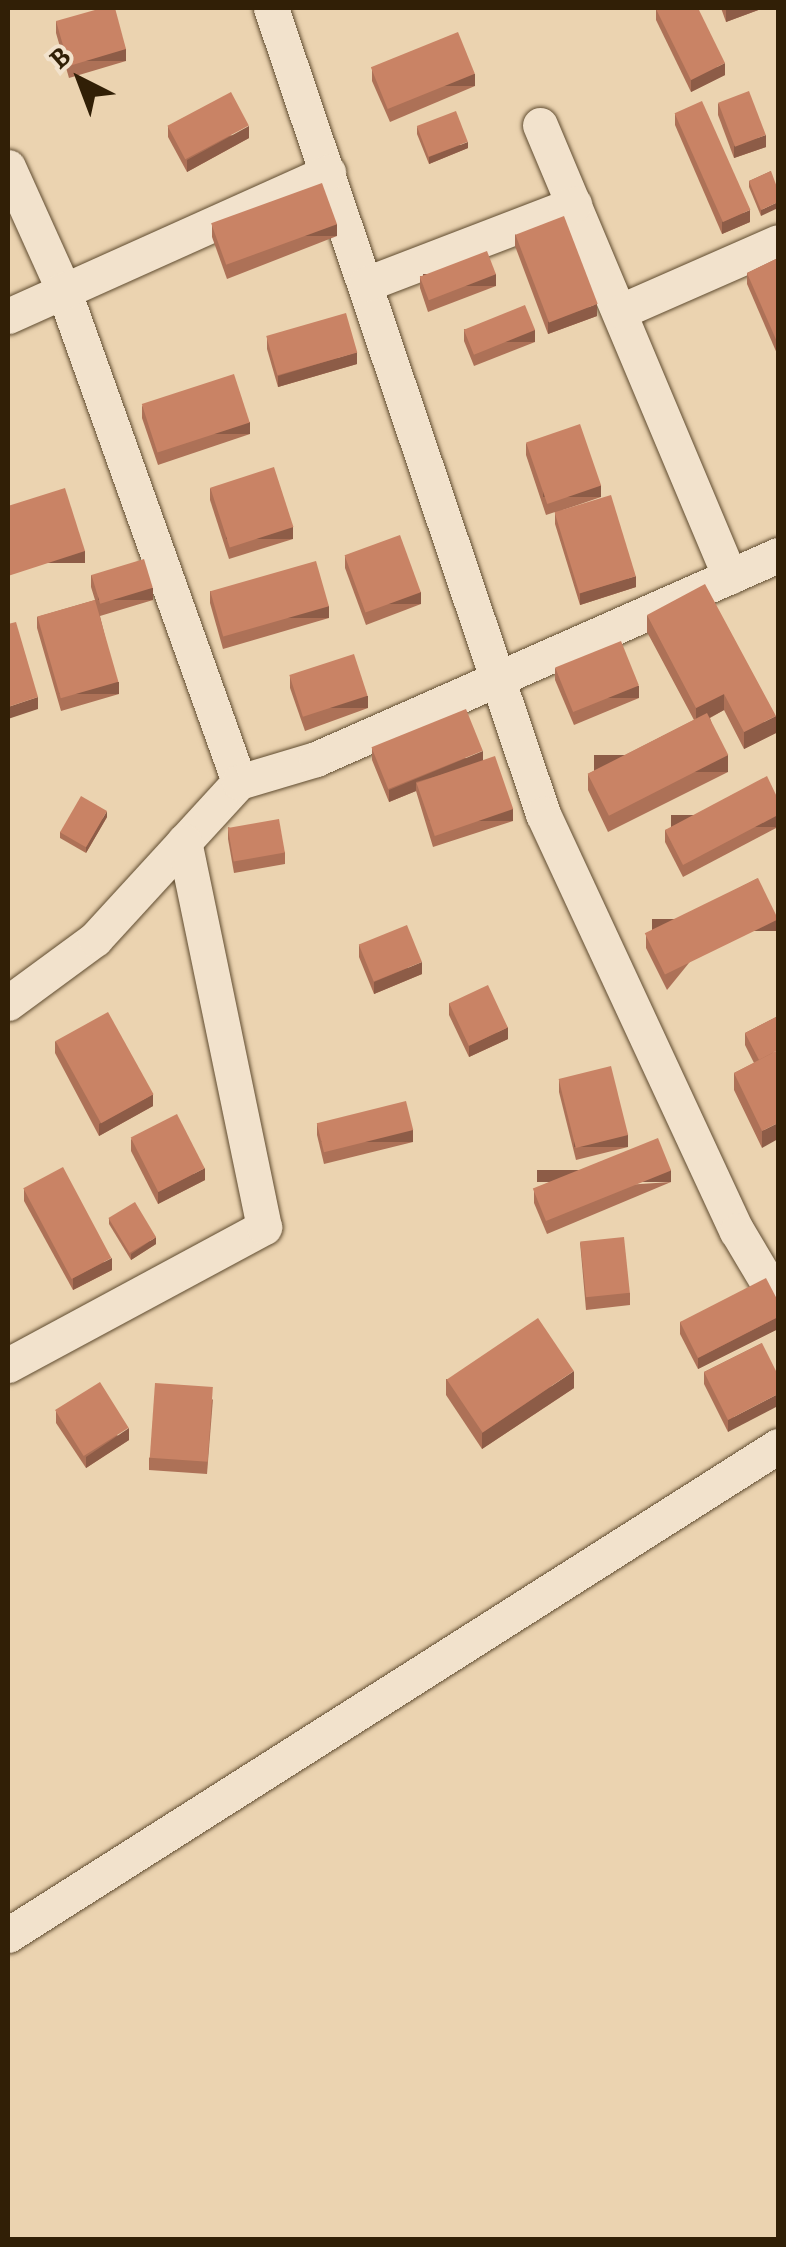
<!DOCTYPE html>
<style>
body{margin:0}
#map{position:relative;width:786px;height:2247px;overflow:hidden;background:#ebd3b0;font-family:Alegreya,serif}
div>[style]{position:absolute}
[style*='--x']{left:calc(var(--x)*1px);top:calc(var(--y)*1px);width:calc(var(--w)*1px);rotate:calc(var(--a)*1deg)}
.roads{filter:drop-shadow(0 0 2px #604c30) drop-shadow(0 0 2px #604c30)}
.street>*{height:35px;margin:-17.5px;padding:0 17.5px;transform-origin:17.5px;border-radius:17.5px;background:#f2e2cc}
.wall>*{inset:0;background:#ad7157}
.shaded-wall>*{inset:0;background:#8d5c47;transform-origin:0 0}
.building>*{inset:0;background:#c98365;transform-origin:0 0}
span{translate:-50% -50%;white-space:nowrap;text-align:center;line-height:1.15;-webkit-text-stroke:9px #f2e2cc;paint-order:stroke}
.frame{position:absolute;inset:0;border:10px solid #311f06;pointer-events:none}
.north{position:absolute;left:30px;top:30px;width:100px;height:100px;-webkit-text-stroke:8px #f2e2cc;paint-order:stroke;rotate:318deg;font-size:28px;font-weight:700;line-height:40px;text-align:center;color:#311f06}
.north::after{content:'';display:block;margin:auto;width:35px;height:45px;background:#311f06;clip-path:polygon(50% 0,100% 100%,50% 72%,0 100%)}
</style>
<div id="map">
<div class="roads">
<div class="street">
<i style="--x:271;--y:8;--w:851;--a:71.35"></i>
<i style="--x:543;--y:814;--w:460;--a:65.1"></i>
<i style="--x:737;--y:1231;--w:80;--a:59.3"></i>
<i style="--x:540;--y:125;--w:490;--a:67.2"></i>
<i style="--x:8;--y:167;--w:134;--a:65.7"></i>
<i style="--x:63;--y:289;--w:523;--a:70.35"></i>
<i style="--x:366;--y:284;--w:223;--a:-21"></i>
<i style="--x:621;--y:311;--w:171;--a:-23.7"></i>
<i style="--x:8;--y:316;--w:351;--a:-24.2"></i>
<i style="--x:8;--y:1003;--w:108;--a:-36.3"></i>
<i style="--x:95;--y:939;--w:213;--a:-47.5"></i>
<i style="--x:239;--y:782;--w:80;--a:-16.6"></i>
<i style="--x:316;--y:759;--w:505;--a:-23.82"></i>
<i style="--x:8;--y:1365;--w:291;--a:-28.3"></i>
<i style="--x:264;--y:1227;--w:394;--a:-101.7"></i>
<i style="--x:8;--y:1935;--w:912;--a:-32.42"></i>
</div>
</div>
<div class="wall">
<i style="clip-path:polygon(721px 8px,761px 8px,761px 9px,726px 22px)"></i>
<i style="clip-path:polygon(656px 9px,725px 75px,691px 92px,656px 20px)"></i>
<i style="clip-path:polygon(56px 21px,126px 61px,69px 78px,56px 33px)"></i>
<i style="clip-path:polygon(372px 69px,475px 86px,390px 122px,372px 81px)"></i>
<i style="clip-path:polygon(718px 103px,766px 147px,734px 158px,718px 115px)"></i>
<i style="clip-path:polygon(675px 113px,750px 222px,722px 234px,675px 125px)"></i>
<i style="clip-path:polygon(168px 126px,249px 138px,187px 172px,168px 137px)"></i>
<i style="clip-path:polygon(417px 127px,468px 148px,429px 164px,417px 134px)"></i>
<i style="clip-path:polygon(771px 171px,761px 216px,749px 187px,749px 181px)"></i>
<i style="clip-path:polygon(212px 225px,337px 236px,227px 279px,212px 237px)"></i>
<i style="clip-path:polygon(515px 234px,597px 316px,548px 334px,515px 246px)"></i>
<i style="clip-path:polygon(778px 258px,778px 356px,747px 284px,747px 273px)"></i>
<i style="clip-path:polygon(420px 276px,496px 286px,428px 312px,420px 288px)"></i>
<i style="clip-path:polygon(464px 329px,535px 342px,474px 366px,464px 341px)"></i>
<i style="clip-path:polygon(267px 337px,357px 364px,278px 387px,267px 349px)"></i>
<i style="clip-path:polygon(142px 406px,250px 434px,158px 465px,142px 418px)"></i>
<i style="clip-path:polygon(526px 443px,601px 497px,563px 510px,636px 587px,580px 605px,555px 524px,555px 512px,546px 515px,526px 455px)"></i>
<i style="clip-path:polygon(210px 488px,293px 539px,229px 559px,210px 500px)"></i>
<i style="clip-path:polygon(345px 556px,421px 604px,366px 625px,345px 568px)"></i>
<i style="clip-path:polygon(91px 575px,153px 600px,100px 616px,119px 694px,61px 711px,37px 628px,37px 617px,95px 600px,91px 587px)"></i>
<i style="clip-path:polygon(210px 591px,329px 618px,223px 649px,210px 603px)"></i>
<i style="clip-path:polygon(647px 615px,776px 733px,744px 749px,724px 710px,710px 718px,728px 772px,608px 832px,588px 790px,588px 774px,694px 720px,647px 632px)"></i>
<i style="clip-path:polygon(555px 668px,639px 698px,574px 725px,555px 680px)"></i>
<i style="clip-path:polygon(290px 676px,368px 708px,305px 731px,290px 688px)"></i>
<i style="clip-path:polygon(372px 748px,483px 760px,513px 821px,433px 847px,416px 791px,389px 802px,372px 760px)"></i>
<i style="clip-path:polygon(778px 799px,778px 827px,683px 877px,665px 842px,665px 830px)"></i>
<i style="clip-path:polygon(107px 817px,86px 853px,60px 838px,60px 832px)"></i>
<i style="clip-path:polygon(228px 827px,285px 852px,285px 864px,234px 873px,228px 839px)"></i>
<i style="clip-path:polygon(758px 878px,667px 990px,646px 948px,646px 936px)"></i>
<i style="clip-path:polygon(359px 945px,422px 974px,374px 994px,359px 957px)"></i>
<i style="clip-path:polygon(449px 1003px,508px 1039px,469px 1057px,449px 1015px)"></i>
<i style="clip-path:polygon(778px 1016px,762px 1148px,734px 1090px,734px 1073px,754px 1063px,745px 1045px,745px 1033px)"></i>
<i style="clip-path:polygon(55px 1041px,153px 1106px,99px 1136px,55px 1053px)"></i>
<i style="clip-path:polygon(559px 1080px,628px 1147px,576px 1160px,559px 1092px)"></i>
<i style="clip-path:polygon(317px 1123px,413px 1142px,324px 1164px,317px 1135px)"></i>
<i style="clip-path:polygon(131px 1139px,205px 1180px,158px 1204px,131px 1151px)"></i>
<i style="clip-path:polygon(671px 1182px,547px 1234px,534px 1203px,534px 1191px)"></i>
<i style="clip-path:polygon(24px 1189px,112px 1270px,73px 1290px,24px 1201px)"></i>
<i style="clip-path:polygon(109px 1218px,156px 1244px,131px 1260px,109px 1224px)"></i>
<i style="clip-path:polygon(580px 1242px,630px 1293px,630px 1305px,586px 1310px)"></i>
<i style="clip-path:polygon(778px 1301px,778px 1329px,698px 1369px,680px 1334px,680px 1322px)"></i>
<i style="clip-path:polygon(762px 1343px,728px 1432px,704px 1384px,704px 1372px)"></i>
<i style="clip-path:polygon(446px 1379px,574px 1388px,482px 1449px,446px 1395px)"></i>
<i style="clip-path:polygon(213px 1399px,207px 1474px,149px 1470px,149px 1458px)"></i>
<i style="clip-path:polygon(56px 1411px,129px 1440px,86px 1468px,56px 1423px)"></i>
</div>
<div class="shaded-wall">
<i style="clip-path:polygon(732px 8px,761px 8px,761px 9px,726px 22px,726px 10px)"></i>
<i style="left:126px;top:49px;width:12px;height:59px;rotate:90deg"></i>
<i style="clip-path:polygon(725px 63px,725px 75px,691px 92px,691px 80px)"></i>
<i style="left:475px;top:74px;width:12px;height:92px;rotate:90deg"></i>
<i style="clip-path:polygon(249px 126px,249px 138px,187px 172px,187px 160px)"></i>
<i style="clip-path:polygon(766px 135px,766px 147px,734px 158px,734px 146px)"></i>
<i style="clip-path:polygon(468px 142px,468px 148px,429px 164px,429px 157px)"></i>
<i style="clip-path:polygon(778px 202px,778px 208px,761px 216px,761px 210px)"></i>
<i style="clip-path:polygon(750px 210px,750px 222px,722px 234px,722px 222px)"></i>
<i style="left:337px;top:224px;width:12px;height:118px;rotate:90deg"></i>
<i style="left:496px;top:274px;width:12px;height:73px;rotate:90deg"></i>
<i style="clip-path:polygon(597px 304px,597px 316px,548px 334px,548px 322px)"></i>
<i style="left:535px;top:330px;width:12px;height:66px;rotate:90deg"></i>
<i style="clip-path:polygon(357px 352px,357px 364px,278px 387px,278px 376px)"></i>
<i style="left:250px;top:422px;width:12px;height:97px;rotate:90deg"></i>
<i style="left:601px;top:485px;width:12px;height:58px;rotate:90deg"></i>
<i style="left:293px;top:527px;width:12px;height:67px;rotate:90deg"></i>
<i style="left:85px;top:551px;width:12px;height:81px;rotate:90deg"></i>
<i style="clip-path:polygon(636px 576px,636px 587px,580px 605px,580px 593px)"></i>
<i style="left:153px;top:588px;width:12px;height:55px;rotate:90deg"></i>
<i style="left:421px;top:592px;width:12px;height:59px;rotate:90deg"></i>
<i style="left:329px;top:606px;width:12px;height:110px;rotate:90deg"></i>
<i style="left:119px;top:682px;width:12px;height:60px;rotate:90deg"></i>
<i style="left:639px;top:686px;width:12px;height:70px;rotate:90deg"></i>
<i style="clip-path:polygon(724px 694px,724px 710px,696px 725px,696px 708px)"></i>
<i style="left:368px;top:696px;width:12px;height:67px;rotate:90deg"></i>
<i style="clip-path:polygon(38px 697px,38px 709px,8px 719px,8px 707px)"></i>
<i style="clip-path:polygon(776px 716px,776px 733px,744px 749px,744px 732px)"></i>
<i style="clip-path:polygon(483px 751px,483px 763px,416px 782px,416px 791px,389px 802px,389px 790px)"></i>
<i style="left:728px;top:755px;width:17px;height:134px;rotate:90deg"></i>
<i style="left:513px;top:809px;width:12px;height:84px;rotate:90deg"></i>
<i style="clip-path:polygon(107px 811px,107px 817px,86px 853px,86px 847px)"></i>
<i style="left:778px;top:815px;width:12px;height:107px;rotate:90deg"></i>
<i style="left:778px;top:919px;width:12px;height:126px;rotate:90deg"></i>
<i style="clip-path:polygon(422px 962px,422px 974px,374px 994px,374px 982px)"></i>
<i style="clip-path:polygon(508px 1027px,508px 1039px,469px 1057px,469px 1046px)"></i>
<i style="clip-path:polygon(153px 1094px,153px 1106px,99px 1136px,99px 1124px)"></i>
<i style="clip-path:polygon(778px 1123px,778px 1139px,762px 1148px,762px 1131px)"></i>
<i style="left:413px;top:1130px;width:12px;height:92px;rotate:90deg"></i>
<i style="left:628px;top:1135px;width:12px;height:54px;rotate:90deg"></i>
<i style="clip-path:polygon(205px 1168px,205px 1180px,158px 1204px,158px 1192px)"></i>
<i style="left:671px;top:1170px;width:12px;height:134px;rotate:90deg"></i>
<i style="clip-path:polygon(156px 1237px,156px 1244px,131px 1260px,131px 1254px)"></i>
<i style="clip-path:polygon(112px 1258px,112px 1270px,73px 1290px,73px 1278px)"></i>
<i style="clip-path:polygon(778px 1317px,778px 1329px,698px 1369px,698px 1358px)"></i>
<i style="clip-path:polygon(574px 1371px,574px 1388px,482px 1449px,482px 1433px)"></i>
<i style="clip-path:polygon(778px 1394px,778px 1406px,728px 1432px,728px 1420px)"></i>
<i style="clip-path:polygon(129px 1428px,129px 1440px,86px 1468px,86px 1457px)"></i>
</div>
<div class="building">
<i style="clip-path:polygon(102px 8px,115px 8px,126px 49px,69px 66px,56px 21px)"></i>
<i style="clip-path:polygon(658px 8px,698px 8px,725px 63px,691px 80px,656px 9px)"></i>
<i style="left:458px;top:32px;width:45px;height:94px;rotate:68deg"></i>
<i style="left:749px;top:91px;width:47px;height:33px;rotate:69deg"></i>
<i style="left:231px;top:92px;width:38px;height:72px;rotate:62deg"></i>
<i style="left:702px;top:101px;width:119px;height:30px;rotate:66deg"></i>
<i style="left:456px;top:111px;width:33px;height:42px;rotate:69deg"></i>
<i style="clip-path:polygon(771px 171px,778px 190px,778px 202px,761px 210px,749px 181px)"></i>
<i style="left:322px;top:183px;width:44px;height:118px;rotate:70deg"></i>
<i style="left:564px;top:216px;width:94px;height:52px;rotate:69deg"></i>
<i style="left:487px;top:251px;width:25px;height:72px;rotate:69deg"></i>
<i style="clip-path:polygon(778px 258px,778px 344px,747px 273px)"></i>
<i style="left:525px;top:305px;width:27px;height:66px;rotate:68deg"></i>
<i style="left:346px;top:313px;width:41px;height:83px;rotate:74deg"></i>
<i style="left:234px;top:374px;width:51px;height:97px;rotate:72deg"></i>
<i style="left:580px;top:424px;width:65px;height:57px;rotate:71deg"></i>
<i style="left:274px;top:467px;width:63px;height:67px;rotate:72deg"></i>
<i style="clip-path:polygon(65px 488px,85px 551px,8px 576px,8px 506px)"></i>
<i style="left:611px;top:495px;width:85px;height:59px;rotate:73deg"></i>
<i style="left:400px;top:535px;width:61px;height:59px;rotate:70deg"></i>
<i style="left:144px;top:559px;width:30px;height:55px;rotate:73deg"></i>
<i style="left:316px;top:561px;width:47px;height:110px;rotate:74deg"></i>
<i style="clip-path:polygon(705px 584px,776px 716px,744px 732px,724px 694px,696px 708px,647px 615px)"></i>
<i style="left:95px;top:600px;width:85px;height:60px;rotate:74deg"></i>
<i style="clip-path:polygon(16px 622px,38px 697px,8px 707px,8px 624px)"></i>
<i style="left:621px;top:641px;width:48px;height:71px;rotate:68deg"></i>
<i style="left:354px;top:654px;width:44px;height:68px;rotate:72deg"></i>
<i style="left:466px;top:709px;width:45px;height:102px;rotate:68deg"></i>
<i style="left:707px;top:713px;width:47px;height:134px;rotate:63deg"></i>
<i style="left:495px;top:756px;width:56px;height:83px;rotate:71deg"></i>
<i style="clip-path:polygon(767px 776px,778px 799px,778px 815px,683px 865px,665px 830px)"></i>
<i style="left:81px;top:796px;width:30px;height:42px;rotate:30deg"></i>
<i style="left:279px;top:819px;width:34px;height:52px;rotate:80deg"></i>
<i style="left:758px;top:878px;width:46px;height:126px;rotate:64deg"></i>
<i style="left:407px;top:925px;width:40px;height:52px;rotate:68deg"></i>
<i style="left:488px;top:985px;width:47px;height:43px;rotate:65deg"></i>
<i style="left:108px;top:1012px;width:94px;height:60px;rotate:61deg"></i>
<i style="clip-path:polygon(778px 1016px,778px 1050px,759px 1060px,745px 1033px)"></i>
<i style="clip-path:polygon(778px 1050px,778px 1123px,762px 1131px,734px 1073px)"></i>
<i style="left:611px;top:1066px;width:71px;height:54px;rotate:76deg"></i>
<i style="left:406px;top:1101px;width:30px;height:92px;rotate:76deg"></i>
<i style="left:177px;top:1114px;width:61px;height:52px;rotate:63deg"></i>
<i style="left:658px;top:1138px;width:35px;height:135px;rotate:68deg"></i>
<i style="left:63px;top:1167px;width:103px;height:45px;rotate:62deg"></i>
<i style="left:135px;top:1202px;width:41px;height:31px;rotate:59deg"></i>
<i style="left:624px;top:1237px;width:56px;height:44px;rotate:84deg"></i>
<i style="clip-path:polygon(766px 1278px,778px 1301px,778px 1317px,698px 1358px,680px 1322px)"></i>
<i style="left:538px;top:1318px;width:64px;height:110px;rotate:56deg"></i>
<i style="clip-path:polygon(762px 1343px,778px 1375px,778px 1394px,728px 1420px,704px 1372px)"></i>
<i style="left:100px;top:1382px;width:54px;height:53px;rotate:58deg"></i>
<i style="left:155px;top:1383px;width:58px;height:75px;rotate:4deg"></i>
</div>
<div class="frame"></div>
<div class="north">B</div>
</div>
